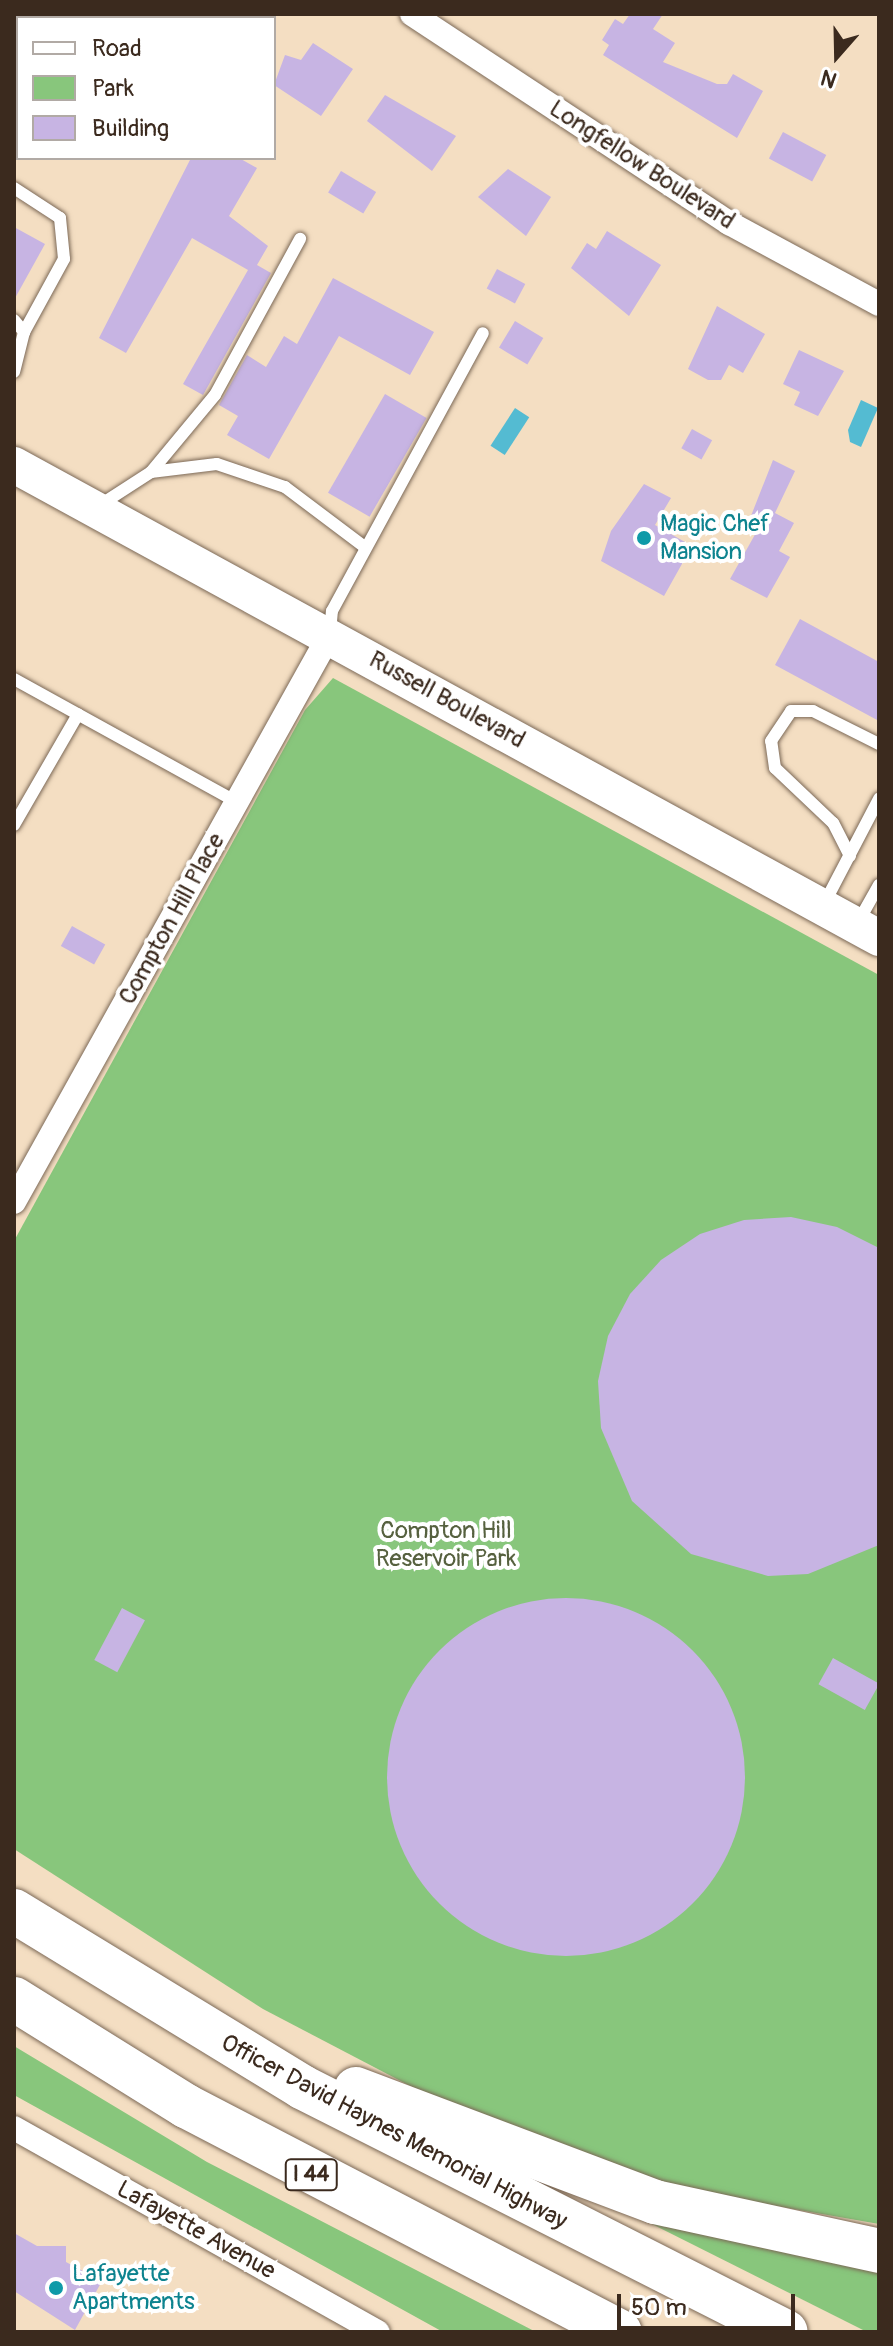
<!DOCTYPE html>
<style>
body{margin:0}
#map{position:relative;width:893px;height:2346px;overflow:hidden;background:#f4dec2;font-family:Pangolin,sans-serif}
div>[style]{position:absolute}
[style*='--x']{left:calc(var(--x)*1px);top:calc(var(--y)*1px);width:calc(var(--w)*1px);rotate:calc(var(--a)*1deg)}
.green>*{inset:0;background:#88c67c}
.water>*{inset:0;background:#54bbd2;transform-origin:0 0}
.building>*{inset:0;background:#c7b4e3;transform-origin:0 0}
.round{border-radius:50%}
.roads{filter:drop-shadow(0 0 2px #7c6957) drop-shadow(0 0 2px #7c6957)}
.service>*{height:12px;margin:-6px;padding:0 6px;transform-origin:6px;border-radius:6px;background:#fff}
.minor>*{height:24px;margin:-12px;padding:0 12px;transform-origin:12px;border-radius:12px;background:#fff}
.secondary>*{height:36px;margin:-18px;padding:0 18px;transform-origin:18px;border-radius:18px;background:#fff}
.motorway>*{height:44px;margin:-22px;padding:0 22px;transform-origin:22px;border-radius:22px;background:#fff}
.dots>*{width:22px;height:22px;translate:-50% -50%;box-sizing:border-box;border:4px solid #fff;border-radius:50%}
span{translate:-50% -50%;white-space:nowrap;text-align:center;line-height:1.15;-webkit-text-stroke:8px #fff;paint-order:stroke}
.shield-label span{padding:2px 6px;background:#fff;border:2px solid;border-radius:6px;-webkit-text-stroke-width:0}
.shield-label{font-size:22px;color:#3b2a1e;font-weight:700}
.street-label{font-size:24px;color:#3b2a1e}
.culture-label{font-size:24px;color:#0d838f}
.left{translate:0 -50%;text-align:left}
.park-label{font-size:24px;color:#56613f}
.frame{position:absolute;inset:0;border:16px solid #3b2a1e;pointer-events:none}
.legend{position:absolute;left:16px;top:16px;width:260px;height:144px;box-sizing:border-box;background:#fff;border:2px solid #b1aaa5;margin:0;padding:10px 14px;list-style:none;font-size:24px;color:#3b2a1e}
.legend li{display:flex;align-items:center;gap:16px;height:40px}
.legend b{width:40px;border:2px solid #b1aaa5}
.north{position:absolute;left:797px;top:16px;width:80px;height:80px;-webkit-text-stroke:6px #fff;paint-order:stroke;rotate:200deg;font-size:22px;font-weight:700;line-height:32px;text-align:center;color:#3b2a1e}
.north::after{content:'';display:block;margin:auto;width:28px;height:36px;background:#3b2a1e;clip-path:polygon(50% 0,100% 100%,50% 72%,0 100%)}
.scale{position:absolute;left:617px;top:2294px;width:178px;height:36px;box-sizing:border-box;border:4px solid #3b2a1e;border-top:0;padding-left:10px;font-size:24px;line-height:28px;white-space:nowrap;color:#3b2a1e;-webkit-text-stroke:6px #fff;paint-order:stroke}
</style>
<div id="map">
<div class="green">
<i style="clip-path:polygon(333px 678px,879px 975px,879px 2224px,679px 2189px,437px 2100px,263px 2009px,14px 1849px,14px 1241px,305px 710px)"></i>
<i style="clip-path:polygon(14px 2046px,207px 2162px,536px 2332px,443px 2332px,14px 2095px)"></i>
<i style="clip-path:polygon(614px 2205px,879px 2261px,879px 2332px,867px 2332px)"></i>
</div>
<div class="water">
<i style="clip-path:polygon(861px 400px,878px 408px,861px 447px,850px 442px,848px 430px)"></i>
<i style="left:515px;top:408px;width:17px;height:45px;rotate:33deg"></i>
</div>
<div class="building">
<i style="clip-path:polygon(630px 14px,663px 14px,653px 29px,675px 43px,663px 62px,717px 84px,727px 84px,733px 74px,763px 91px,737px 138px,603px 55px,609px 45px,602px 40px,615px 19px,623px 24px)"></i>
<i style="clip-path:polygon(313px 43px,353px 69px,321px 116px,274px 85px,285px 55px,301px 60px)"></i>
<i style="clip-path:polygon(385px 95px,456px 136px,432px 171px,367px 121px)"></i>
<i style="left:783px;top:132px;width:49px;height:30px;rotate:28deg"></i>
<i style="clip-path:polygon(191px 158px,239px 158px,257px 168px,229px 216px,268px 246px,257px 265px,271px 273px,203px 395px,183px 384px,248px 270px,192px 238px,126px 353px,99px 338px)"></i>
<i style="clip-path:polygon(508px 169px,551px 197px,526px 236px,478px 197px)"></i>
<i style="left:341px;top:171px;width:41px;height:25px;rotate:31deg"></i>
<i style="clip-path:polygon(14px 227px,45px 244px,14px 300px)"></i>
<i style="clip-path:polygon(607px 231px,661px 265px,629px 316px,571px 268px,587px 243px,596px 249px)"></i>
<i style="left:497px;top:269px;width:32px;height:22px;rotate:28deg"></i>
<i style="clip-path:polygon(333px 278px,434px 332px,410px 375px,339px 336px,269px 459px,227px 435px,238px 416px,219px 405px,247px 355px,266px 367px,284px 336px,297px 344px)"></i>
<i style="clip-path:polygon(717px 306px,765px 334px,743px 373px,729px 365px,721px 380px,708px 380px,688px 369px)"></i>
<i style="left:515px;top:321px;width:33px;height:31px;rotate:31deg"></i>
<i style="clip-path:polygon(799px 350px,844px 371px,818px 416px,794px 405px,800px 392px,783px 384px)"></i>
<i style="left:385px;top:394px;width:48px;height:114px;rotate:30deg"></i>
<i style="left:692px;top:429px;width:23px;height:22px;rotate:29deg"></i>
<i style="clip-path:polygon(773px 460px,795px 471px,775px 513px,794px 523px,779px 551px,790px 557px,767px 598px,730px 579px,757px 531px,747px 526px)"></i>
<i style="clip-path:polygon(644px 484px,671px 498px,655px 525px,692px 546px,664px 596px,601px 561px,611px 531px)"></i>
<i style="clip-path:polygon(800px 619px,879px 662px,879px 721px,775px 665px)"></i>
<i style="left:72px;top:926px;width:38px;height:23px;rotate:29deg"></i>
<i style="clip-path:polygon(791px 1217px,837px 1227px,879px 1248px,879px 1545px,808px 1574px,768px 1576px,691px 1554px,632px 1501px,601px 1428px,598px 1381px,608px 1336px,630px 1294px,661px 1260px,700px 1234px,744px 1220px)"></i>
<i class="round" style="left:387px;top:1598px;width:358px;height:358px"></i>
<i style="left:122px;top:1608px;width:26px;height:59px;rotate:28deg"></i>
<i style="left:833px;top:1658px;width:53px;height:30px;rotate:29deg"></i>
<i style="clip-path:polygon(14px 2233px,37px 2246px,66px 2246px,66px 2262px,102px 2281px,75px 2330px,14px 2291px)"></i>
</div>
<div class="roads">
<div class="service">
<i style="--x:14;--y:188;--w:55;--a:33.1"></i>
<i style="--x:60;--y:218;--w:41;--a:84.4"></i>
<i style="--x:64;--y:259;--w:83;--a:118.7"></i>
<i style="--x:14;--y:320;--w:16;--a:50"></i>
<i style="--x:24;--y:332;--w:41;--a:104"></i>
<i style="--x:151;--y:472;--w:100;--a:-50.3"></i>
<i style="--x:215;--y:395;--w:178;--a:-61.4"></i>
<i style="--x:97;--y:507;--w:64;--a:-32.9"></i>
<i style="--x:151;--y:472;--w:66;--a:-6.9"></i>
<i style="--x:217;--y:464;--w:72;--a:18.7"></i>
<i style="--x:285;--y:487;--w:101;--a:37"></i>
<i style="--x:330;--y:633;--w:22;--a:-85"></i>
<i style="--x:332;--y:611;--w:316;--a:-61.5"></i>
<i style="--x:14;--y:679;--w:255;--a:28.9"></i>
<i style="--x:14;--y:825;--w:128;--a:-60"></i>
<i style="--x:850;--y:856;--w:37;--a:-117"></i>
<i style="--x:833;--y:823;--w:80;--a:-136.5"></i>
<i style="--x:775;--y:768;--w:27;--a:-98"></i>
<i style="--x:771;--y:741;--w:36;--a:-56"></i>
<i style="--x:791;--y:711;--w:22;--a:0"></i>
<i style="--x:813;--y:711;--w:74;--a:26.6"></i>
<i style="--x:824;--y:904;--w:119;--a:-62.4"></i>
<i style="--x:857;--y:924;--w:45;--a:-60.6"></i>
</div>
<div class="minor">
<i style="--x:412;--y:14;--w:380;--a:33.4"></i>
<i style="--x:729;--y:223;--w:170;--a:28.4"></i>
<i style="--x:14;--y:1202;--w:648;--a:-60.9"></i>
<i style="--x:14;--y:2128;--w:417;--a:29.3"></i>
</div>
<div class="secondary">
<i style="--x:14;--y:465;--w:986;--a:28.67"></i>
</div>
<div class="motorway">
<i style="--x:14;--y:1911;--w:338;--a:31.4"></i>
<i style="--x:302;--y:2087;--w:542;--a:26.85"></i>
<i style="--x:14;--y:1999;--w:203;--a:31.9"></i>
<i style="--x:186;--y:2106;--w:489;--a:27.5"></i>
<i style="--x:356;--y:2089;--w:320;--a:20.7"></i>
<i style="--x:655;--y:2202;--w:229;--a:12.3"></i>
</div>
</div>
<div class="dots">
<i style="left:644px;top:538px;background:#0f9aa8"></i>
<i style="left:56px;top:2288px;background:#0f9aa8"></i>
</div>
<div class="shield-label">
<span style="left:311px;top:2175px">I 44</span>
</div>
<div class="street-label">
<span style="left:642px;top:165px;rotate:33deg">Longfellow Boulevard</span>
<span style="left:447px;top:700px;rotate:29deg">Russell Boulevard</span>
<span style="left:172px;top:919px;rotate:-61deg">Compton Hill Place</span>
<span style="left:394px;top:2132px;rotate:28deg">Officer David Haynes Memorial Highway</span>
<span style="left:196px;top:2230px;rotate:29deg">Lafayette Avenue</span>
</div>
<div class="culture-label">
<span class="left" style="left:660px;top:538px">Magic Chef<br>Mansion</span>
<span class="left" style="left:72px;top:2288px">Lafayette<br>Apartments</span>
</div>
<div class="park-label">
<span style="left:446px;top:1545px">Compton Hill<br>Reservoir Park</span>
</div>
<div class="frame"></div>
<ul class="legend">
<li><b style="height:10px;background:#fff"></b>Road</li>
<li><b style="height:22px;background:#88c67c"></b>Park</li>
<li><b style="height:22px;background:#c7b4e3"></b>Building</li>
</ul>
<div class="north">N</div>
<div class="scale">50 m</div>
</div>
